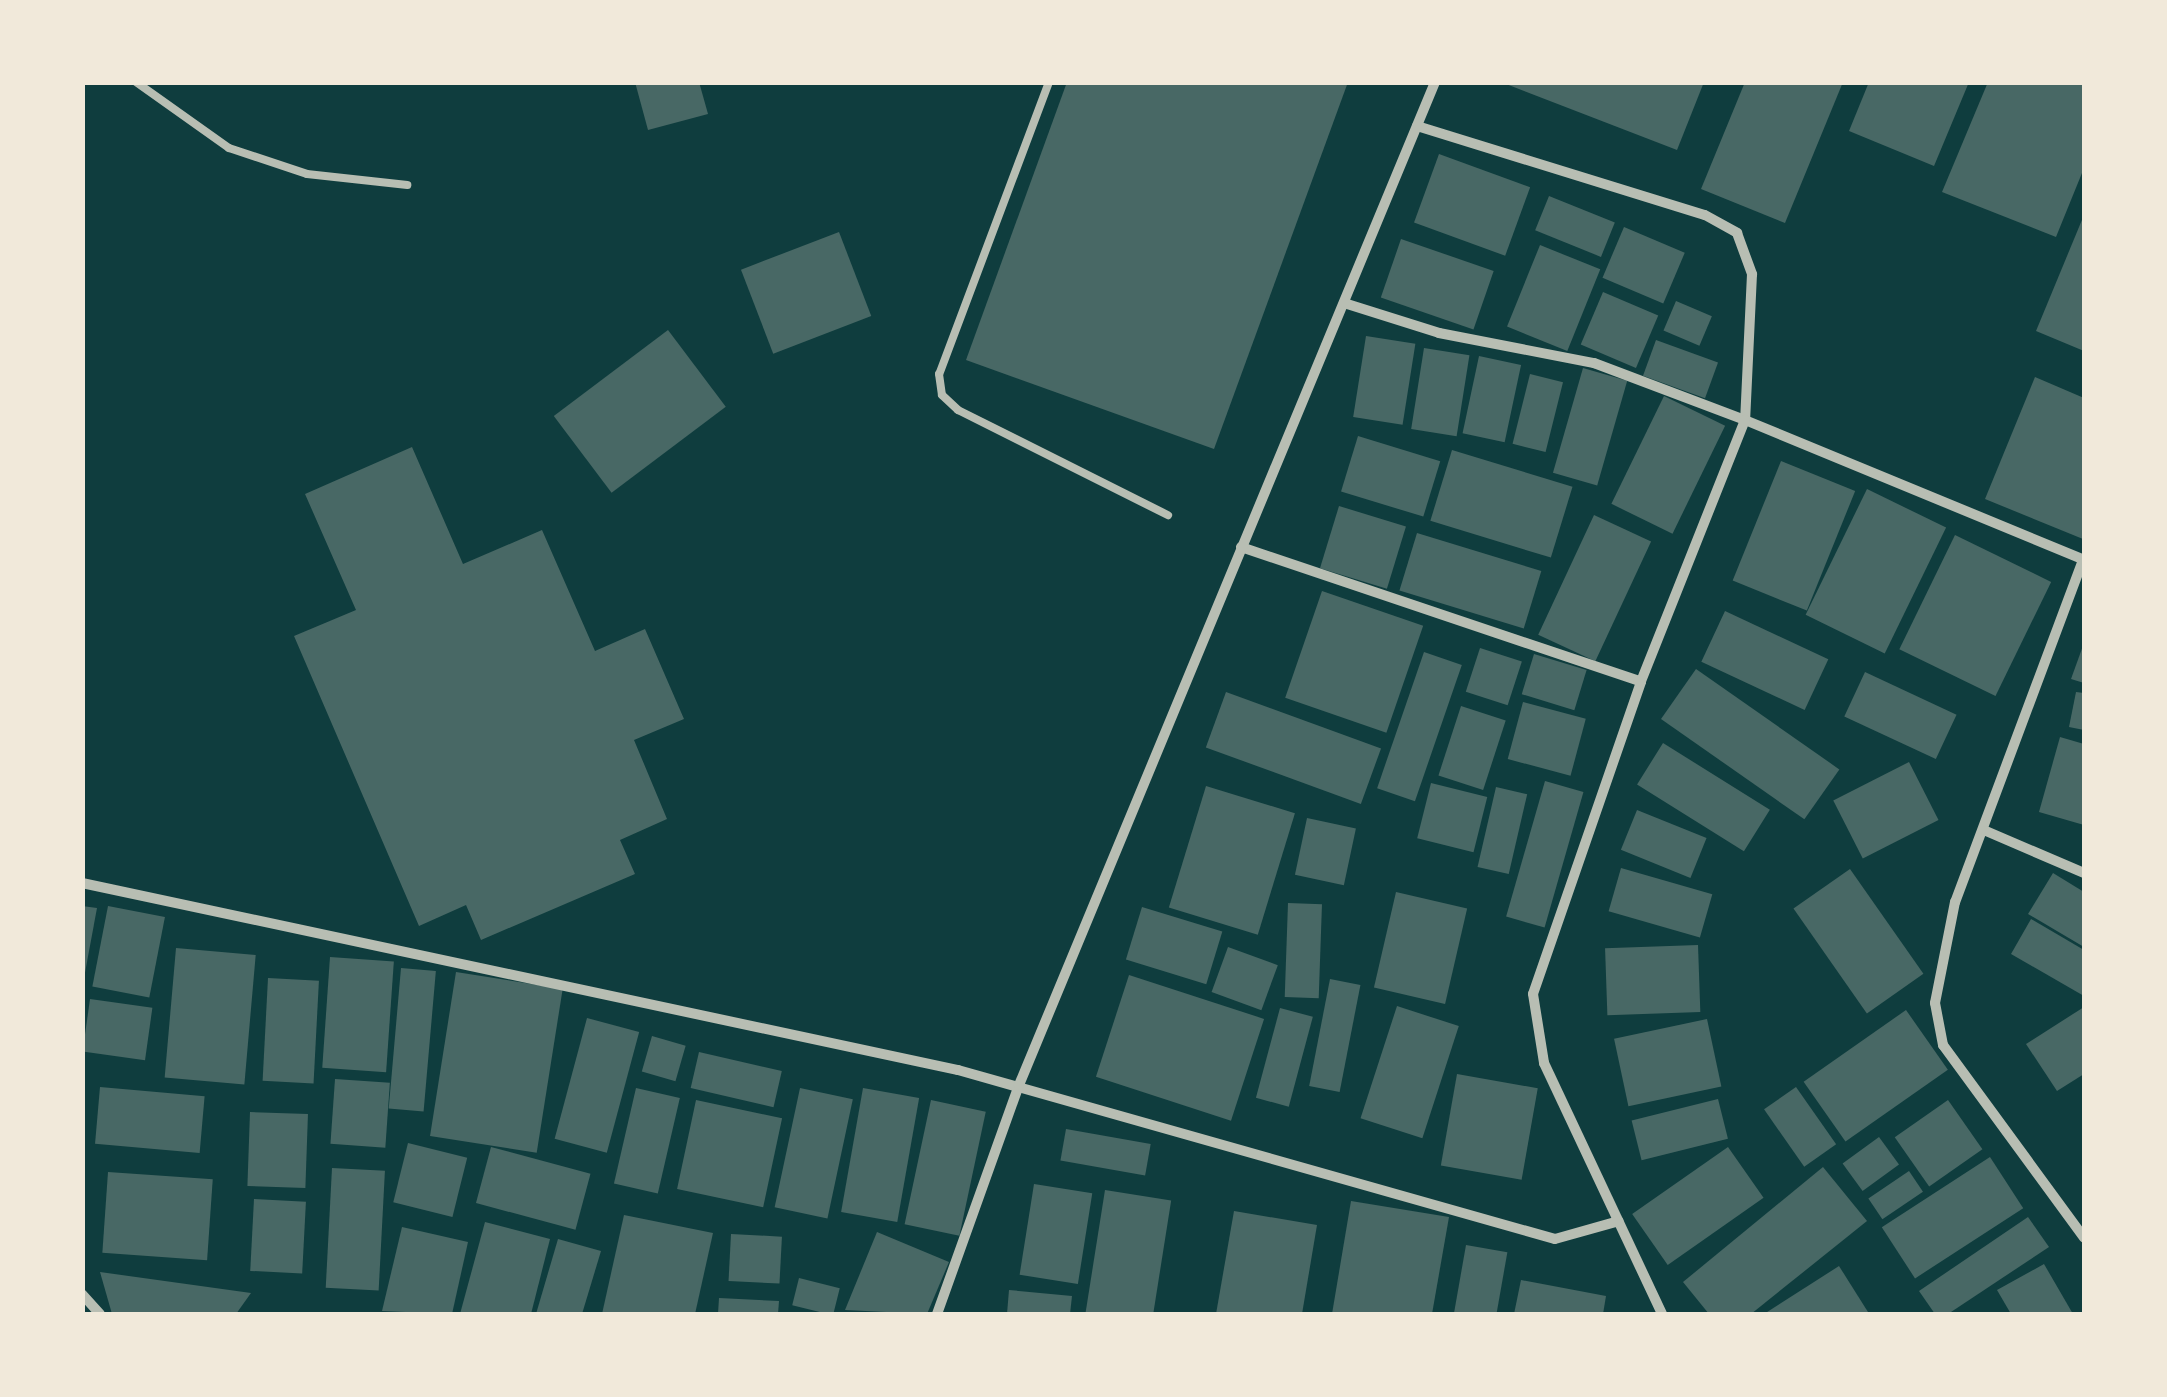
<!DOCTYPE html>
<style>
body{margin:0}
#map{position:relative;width:2167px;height:1397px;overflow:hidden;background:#0f3d3e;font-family:"Exo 2",sans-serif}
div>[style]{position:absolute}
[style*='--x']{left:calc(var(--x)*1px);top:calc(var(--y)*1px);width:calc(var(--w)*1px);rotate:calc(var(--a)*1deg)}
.building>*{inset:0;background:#486865;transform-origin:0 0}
.service>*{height:8px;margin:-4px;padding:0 4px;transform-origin:4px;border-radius:4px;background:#b8beb3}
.minor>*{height:10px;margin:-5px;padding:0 5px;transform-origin:5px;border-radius:5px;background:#b8beb3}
span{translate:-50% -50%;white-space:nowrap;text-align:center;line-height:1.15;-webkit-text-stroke:9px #f1e9da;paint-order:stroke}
.frame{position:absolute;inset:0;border:85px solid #f1e9da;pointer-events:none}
</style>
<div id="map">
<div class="building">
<i style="clip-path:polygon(635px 82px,699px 82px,708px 114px,648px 130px)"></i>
<i style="clip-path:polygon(1067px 82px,1348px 82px,1214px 449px,966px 360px)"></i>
<i style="clip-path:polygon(1501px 82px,1704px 82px,1677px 150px)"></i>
<i style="clip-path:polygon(1745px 82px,1843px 82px,1785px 223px,1701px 189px)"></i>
<i style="clip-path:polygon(1869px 82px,1969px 82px,1934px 166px,1849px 131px)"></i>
<i style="clip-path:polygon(1988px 82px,2084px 82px,2084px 168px,2056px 237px,1942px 192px)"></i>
<i style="left:1439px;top:154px;width:97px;height:73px;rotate:20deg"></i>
<i style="left:1549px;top:196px;width:71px;height:37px;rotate:22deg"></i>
<i style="clip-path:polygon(2084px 215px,2084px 351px,2036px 331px)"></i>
<i style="left:1624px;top:227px;width:66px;height:55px;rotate:23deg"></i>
<i style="left:839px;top:232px;width:90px;height:105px;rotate:69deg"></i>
<i style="left:1401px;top:239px;width:98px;height:62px;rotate:19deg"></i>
<i style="left:1540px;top:245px;width:65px;height:88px;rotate:22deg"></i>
<i style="left:1603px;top:292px;width:60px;height:57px;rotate:23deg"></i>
<i style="left:1676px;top:301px;width:39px;height:32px;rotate:23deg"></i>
<i style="left:668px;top:330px;width:96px;height:143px;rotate:53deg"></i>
<i style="left:1366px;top:336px;width:50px;height:82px;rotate:9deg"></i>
<i style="left:1656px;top:340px;width:66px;height:38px;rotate:20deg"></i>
<i style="left:1424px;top:348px;width:46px;height:82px;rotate:9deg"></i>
<i style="left:1479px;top:356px;width:43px;height:79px;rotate:12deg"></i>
<i style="left:1583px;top:368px;width:46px;height:109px;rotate:16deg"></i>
<i style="left:1530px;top:374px;width:34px;height:72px;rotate:14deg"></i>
<i style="clip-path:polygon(2035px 377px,2084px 398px,2083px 539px,1985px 499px)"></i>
<i style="left:1664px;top:396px;width:68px;height:120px;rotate:26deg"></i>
<i style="left:1358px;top:436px;width:86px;height:58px;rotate:17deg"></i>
<i style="clip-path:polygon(412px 447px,463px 564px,542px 530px,595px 651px,645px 629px,684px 719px,634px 740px,667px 819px,620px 840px,635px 874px,481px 940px,466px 905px,419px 926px,294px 636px,356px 610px,305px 494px)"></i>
<i style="left:1452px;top:450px;width:126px;height:74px;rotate:17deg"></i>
<i style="left:1781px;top:461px;width:80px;height:129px;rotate:22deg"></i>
<i style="left:1867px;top:489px;width:88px;height:140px;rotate:26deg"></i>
<i style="left:1339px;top:506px;width:70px;height:65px;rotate:17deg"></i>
<i style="left:1594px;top:515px;width:63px;height:132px;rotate:25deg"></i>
<i style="left:1417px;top:533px;width:130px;height:60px;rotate:17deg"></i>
<i style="left:1955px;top:535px;width:107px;height:127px;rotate:26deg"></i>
<i style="left:1322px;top:591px;width:107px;height:113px;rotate:19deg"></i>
<i style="left:1725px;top:611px;width:114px;height:56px;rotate:25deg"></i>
<i style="clip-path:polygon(2084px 643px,2084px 683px,2071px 679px)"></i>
<i style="left:1480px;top:648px;width:44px;height:46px;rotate:18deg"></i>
<i style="left:1424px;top:652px;width:40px;height:144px;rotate:19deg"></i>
<i style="left:1534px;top:654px;width:55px;height:42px;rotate:17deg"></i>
<i style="left:1696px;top:669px;width:175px;height:61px;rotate:35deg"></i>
<i style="left:1865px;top:672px;width:101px;height:49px;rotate:25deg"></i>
<i style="left:1226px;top:692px;width:165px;height:59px;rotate:20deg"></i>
<i style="clip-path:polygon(2076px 692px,2084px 693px,2084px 730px,2069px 727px)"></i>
<i style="left:1523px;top:702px;width:65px;height:59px;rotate:15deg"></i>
<i style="left:1461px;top:706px;width:47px;height:73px;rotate:18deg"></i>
<i style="clip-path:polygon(2060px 737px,2084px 744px,2084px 825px,2039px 812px)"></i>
<i style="left:1663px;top:743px;width:126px;height:49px;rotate:32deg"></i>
<i style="left:1909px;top:762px;width:65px;height:85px;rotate:63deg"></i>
<i style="left:1545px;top:781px;width:40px;height:141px;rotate:16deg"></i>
<i style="left:1431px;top:783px;width:58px;height:57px;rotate:14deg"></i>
<i style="left:1206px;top:786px;width:93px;height:127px;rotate:17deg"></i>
<i style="left:1496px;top:787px;width:32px;height:82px;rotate:13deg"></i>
<i style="left:1637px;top:810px;width:75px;height:43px;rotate:22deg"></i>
<i style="left:1307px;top:818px;width:50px;height:58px;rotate:12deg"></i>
<i style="left:1621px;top:868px;width:95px;height:45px;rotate:16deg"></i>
<i style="left:1850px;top:869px;width:128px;height:69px;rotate:55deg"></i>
<i style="clip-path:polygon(2053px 873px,2084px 892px,2084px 947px,2028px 914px)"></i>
<i style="left:1396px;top:892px;width:73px;height:98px;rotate:13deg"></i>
<i style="left:1288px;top:903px;width:34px;height:94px;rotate:2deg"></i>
<i style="clip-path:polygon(82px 906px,97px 908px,84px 978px,82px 978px)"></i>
<i style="left:108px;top:906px;width:58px;height:82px;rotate:11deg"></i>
<i style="left:1142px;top:907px;width:84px;height:55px;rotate:17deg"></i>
<i style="clip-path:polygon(2031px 919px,2084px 950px,2084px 996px,2011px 954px)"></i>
<i style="left:1698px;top:945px;width:67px;height:93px;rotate:88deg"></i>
<i style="left:1228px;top:947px;width:53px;height:48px;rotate:20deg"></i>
<i style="left:176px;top:948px;width:80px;height:130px;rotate:5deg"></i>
<i style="left:330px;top:957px;width:64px;height:111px;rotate:4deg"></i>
<i style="left:401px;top:968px;width:35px;height:141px;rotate:5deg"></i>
<i style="left:456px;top:972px;width:108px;height:166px;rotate:9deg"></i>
<i style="left:1129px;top:975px;width:142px;height:107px;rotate:18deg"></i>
<i style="left:268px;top:978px;width:51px;height:103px;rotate:3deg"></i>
<i style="left:1330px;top:979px;width:31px;height:109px;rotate:11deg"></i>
<i style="left:90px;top:999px;width:63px;height:53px;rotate:8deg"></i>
<i style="left:1397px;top:1006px;width:65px;height:118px;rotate:18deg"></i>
<i style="clip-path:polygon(2084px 1007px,2084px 1074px,2057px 1091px,2026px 1044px)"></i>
<i style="left:1280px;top:1008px;width:34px;height:93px;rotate:15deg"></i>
<i style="left:1906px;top:1010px;width:73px;height:125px;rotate:55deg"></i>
<i style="left:587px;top:1018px;width:54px;height:125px;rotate:15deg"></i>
<i style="left:1707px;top:1019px;width:69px;height:95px;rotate:78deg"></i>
<i style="left:652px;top:1036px;width:35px;height:37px;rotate:16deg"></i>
<i style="left:699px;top:1052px;width:85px;height:37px;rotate:13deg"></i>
<i style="left:1457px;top:1074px;width:82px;height:93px;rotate:10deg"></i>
<i style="left:335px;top:1079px;width:55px;height:65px;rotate:4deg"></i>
<i style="left:100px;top:1087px;width:105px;height:57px;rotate:5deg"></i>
<i style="left:1796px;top:1087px;width:70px;height:39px;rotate:55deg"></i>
<i style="left:636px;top:1088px;width:45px;height:98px;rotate:13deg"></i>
<i style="left:800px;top:1088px;width:54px;height:122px;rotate:12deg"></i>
<i style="left:863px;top:1088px;width:57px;height:126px;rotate:10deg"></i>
<i style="left:1718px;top:1099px;width:41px;height:89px;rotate:76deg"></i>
<i style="left:696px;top:1100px;width:88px;height:91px;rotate:12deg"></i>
<i style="left:931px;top:1100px;width:56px;height:127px;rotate:12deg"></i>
<i style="left:1948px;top:1100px;width:60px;height:65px;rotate:55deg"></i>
<i style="left:250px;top:1112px;width:58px;height:74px;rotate:2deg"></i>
<i style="left:1066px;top:1129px;width:86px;height:32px;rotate:10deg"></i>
<i style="left:1879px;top:1137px;width:34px;height:45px;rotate:54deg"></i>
<i style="left:408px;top:1143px;width:61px;height:61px;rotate:14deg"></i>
<i style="left:491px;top:1147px;width:103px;height:58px;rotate:15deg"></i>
<i style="left:1728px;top:1147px;width:62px;height:117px;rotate:55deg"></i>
<i style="left:1990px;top:1157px;width:61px;height:129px;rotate:57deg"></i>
<i style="clip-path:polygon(1823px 1167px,1867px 1221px,1751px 1314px,1709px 1314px,1683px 1282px)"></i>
<i style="left:332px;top:1168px;width:53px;height:120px;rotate:3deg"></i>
<i style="left:1909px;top:1171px;width:25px;height:49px;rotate:56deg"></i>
<i style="left:108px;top:1172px;width:105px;height:81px;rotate:4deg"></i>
<i style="left:1034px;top:1184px;width:59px;height:92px;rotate:9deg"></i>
<i style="left:1105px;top:1190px;width:67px;height:126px;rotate:9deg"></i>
<i style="left:254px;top:1199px;width:52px;height:72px;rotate:3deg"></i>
<i style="clip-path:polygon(1351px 1201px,1449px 1217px,1432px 1314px,1332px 1314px)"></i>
<i style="clip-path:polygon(1234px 1211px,1317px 1225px,1302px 1314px,1216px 1314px)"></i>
<i style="clip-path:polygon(624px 1215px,713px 1233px,695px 1314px,602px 1314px)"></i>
<i style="clip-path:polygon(2028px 1217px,2049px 1247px,1948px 1314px,1935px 1314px,1919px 1291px)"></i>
<i style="clip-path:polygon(485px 1222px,550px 1239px,531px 1314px,460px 1314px)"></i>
<i style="clip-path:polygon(402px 1227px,468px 1242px,452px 1314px,382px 1311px)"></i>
<i style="clip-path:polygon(877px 1232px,949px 1262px,927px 1314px,845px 1310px)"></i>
<i style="left:731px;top:1234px;width:51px;height:47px;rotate:3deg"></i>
<i style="clip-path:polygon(558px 1239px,601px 1251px,582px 1314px,536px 1314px)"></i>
<i style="left:1466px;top:1245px;width:42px;height:70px;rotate:10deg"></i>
<i style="clip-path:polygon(2044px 1264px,2073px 1314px,2011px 1314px,1997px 1290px)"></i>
<i style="clip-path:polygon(1839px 1266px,1868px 1312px,1864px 1314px,1764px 1314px)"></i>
<i style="clip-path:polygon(100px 1272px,251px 1293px,236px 1314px,112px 1314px)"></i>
<i style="left:799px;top:1278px;width:42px;height:28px;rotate:14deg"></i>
<i style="clip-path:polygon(1521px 1280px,1606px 1296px,1603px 1314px,1514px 1314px)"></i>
<i style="clip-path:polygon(1009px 1290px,1072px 1296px,1070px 1314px,1007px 1314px)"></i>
<i style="clip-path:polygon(719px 1298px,779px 1301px,778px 1314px,718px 1314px)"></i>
</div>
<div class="service">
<i style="--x:136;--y:82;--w:114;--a:35.4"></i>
<i style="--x:229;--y:148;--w:82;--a:18.4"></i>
<i style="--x:307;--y:174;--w:101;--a:6.3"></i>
<i style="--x:1049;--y:82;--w:312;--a:110.6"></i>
<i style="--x:939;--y:374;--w:21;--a:82"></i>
<i style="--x:942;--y:395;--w:22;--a:43"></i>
<i style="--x:958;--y:410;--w:235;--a:26.6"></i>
</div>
<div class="minor">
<i style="--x:1417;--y:126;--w:301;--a:17.2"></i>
<i style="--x:1705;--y:215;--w:37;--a:29"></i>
<i style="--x:1737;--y:233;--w:44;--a:69.9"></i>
<i style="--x:1752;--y:274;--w:146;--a:92.7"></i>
<i style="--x:1745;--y:420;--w:367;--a:22.4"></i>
<i style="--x:1344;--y:303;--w:100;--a:17.5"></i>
<i style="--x:1439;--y:333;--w:158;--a:11"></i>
<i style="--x:1594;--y:363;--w:161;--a:20.7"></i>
<i style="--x:1745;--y:420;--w:282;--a:111.7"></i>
<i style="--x:1641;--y:682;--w:330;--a:109.1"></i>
<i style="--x:1533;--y:994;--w:70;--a:80.9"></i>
<i style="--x:1544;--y:1063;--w:277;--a:64.8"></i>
<i style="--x:1241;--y:547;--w:422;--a:18.6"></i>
<i style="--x:2083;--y:560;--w:365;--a:110.5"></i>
<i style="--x:1955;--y:902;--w:103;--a:101.2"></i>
<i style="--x:1935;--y:1003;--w:43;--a:79.2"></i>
<i style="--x:1943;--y:1045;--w:239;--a:53.8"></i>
<i style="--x:1986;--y:831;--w:107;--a:23.2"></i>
<i style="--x:82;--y:883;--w:896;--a:12.05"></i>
<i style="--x:958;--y:1070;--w:620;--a:15.81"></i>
<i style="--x:1555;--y:1239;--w:66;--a:-15.7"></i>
<i style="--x:82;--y:1294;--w:27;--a:48"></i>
<i style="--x:937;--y:1314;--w:243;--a:-70.3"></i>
<i style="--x:1019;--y:1085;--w:1086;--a:-67.47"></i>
</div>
<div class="frame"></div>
</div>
